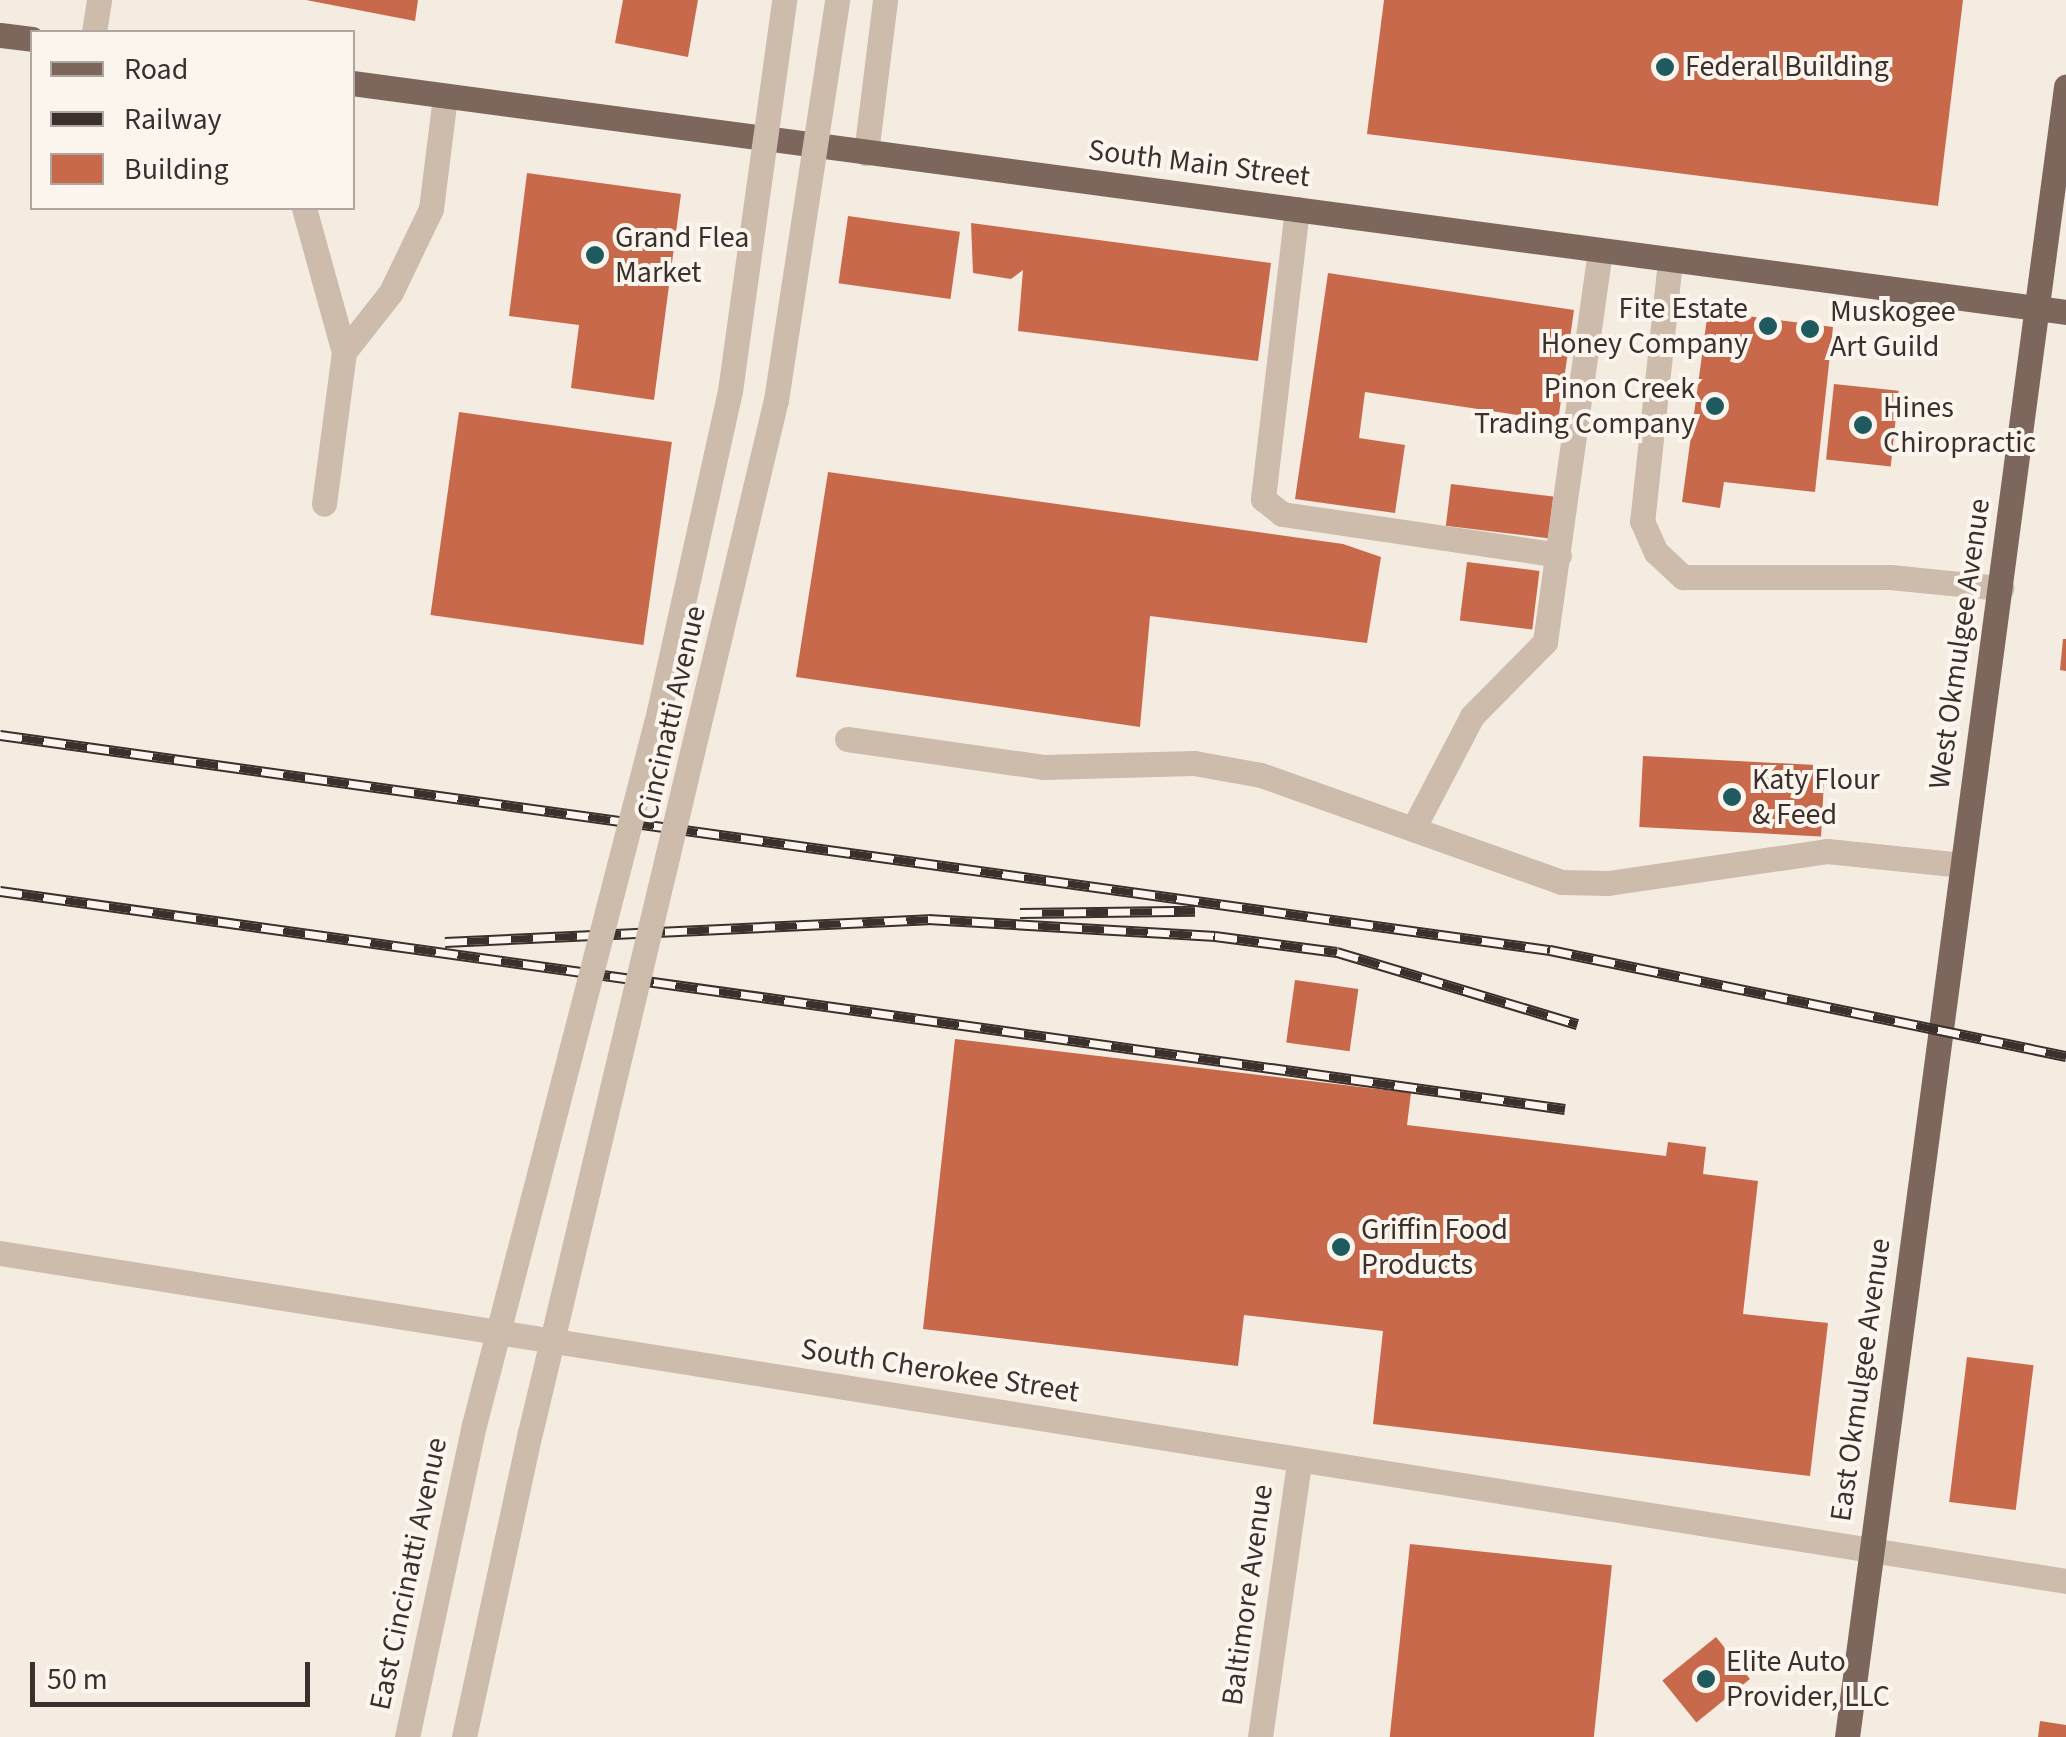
<!DOCTYPE html>
<style>
body{margin:0}
#map{position:relative;width:2066px;height:1737px;overflow:hidden;background:#f4ebe1;font-family:"Source Sans 3",sans-serif}
div>[style]{position:absolute}
[style*='--x']{left:calc(var(--x)*1px);top:calc(var(--y)*1px);width:calc(var(--w)*1px);rotate:calc(var(--a)*1deg)}
.building>*{inset:0;background:#c8694b;transform-origin:0 0}
.minor>*{height:25px;margin:-12.5px;padding:0 12.5px;transform-origin:12.5px;border-radius:12.5px;background:#cdbbac}
.major>*{height:25px;margin:-12.5px;padding:0 12.5px;transform-origin:12.5px;border-radius:12.5px;background:#7d675c}
.rail>*{height:11px;margin-top:-5.5px;transform-origin:0;background:repeating-linear-gradient(90deg,#fbf5ee 0 22px,#3b302b 0 44px);box-sizing:border-box;border-block:2px solid #3b302b}
.minor-bridge>*{height:25px;margin:-12.5px;padding:0 12.5px;transform-origin:12.5px;border-radius:12.5px;background:#cdbbac}
.dots>*{width:28px;height:28px;translate:-50% -50%;box-sizing:border-box;border:5px solid #fbf5ee;border-radius:50%}
span{translate:-50% -50%;white-space:nowrap;text-align:center;line-height:1.15;-webkit-text-stroke:8px #fbf5ee;paint-order:stroke}
.poi-label{font-size:30px;color:#3b302b}
.left{translate:0 -50%;text-align:left}
.right{translate:-100% -50%;text-align:right}
.street-label{font-size:30px;color:#3b302b}
.legend{position:absolute;left:30px;top:30px;width:325px;height:180px;box-sizing:border-box;background:#fbf5ee;border:2px solid #aea6a0;margin:0;padding:12px 18px;list-style:none;font-size:30px;color:#3b302b}
.legend li{display:flex;align-items:center;gap:20px;height:50px}
.legend b{width:50px;border:2px solid #aea6a0}
.scale{position:absolute;left:30px;top:1662px;width:280px;height:45px;box-sizing:border-box;border:5px solid #3b302b;border-top:0;padding-left:12px;font-size:30px;line-height:35px;white-space:nowrap;color:#3b302b;-webkit-text-stroke:8px #fbf5ee;paint-order:stroke}
</style>
<div id="map">
<div class="building">
<i style="clip-path:polygon(306px 0,418px 0,415px 21px)"></i>
<i style="clip-path:polygon(623px 0,698px 0,688px 57px,615px 43px)"></i>
<i style="clip-path:polygon(1384px 0,1963px 0,1938px 206px,1367px 134px)"></i>
<i style="clip-path:polygon(527px 173px,681px 194px,654px 400px,571px 388px,579px 325px,509px 316px)"></i>
<i style="left:848px;top:216px;width:113px;height:68px;rotate:8deg"></i>
<i style="clip-path:polygon(971px 223px,1271px 263px,1258px 361px,1018px 331px,1023px 270px,1011px 279px,973px 273px)"></i>
<i style="clip-path:polygon(1328px 273px,1574px 310px,1558px 421px,1365px 392px,1359px 438px,1405px 445px,1395px 513px,1295px 499px)"></i>
<i style="clip-path:polygon(1708px 311px,1833px 327px,1815px 492px,1724px 482px,1720px 508px,1682px 502px)"></i>
<i style="left:1834px;top:384px;width:65px;height:76px;rotate:6deg"></i>
<i style="left:459px;top:412px;width:215px;height:205px;rotate:8deg"></i>
<i style="clip-path:polygon(828px 472px,1343px 544px,1381px 557px,1367px 643px,1150px 616px,1140px 727px,796px 677px)"></i>
<i style="left:1451px;top:484px;width:103px;height:42px;rotate:7deg"></i>
<i style="left:1467px;top:562px;width:73px;height:59px;rotate:7deg"></i>
<i style="clip-path:polygon(2063px 639px,2066px 639px,2066px 671px,2060px 670px)"></i>
<i style="left:1643px;top:756px;width:182px;height:71px;rotate:3deg"></i>
<i style="left:1295px;top:980px;width:64px;height:63px;rotate:8deg"></i>
<i style="clip-path:polygon(955px 1039px,1411px 1093px,1407px 1125px,1666px 1156px,1668px 1142px,1706px 1147px,1703px 1174px,1758px 1181px,1743px 1314px,1828px 1323px,1810px 1476px,1373px 1424px,1383px 1331px,1244px 1315px,1238px 1366px,923px 1329px)"></i>
<i style="left:1967px;top:1357px;width:67px;height:146px;rotate:7deg"></i>
<i style="left:1410px;top:1544px;width:203px;height:194px;rotate:6deg"></i>
<i style="left:1716px;top:1637px;width:54px;height:69px;rotate:51deg"></i>
<i style="clip-path:polygon(2040px 1721px,2066px 1725px,2066px 1737px,2038px 1737px)"></i>
</div>
<div class="minor">
<i style="--x:94;--y:32;--w:32;--a:-81"></i>
<i style="--x:866;--y:153;--w:154;--a:-82.9"></i>
<i style="--x:304;--y:208;--w:149;--a:74.5"></i>
<i style="--x:344;--y:352;--w:153;--a:97.5"></i>
<i style="--x:1297;--y:209;--w:292;--a:96.7"></i>
<i style="--x:1263;--y:499;--w:24;--a:38"></i>
<i style="--x:1282;--y:514;--w:280;--a:8.4"></i>
<i style="--x:1670;--y:261;--w:262;--a:96.1"></i>
<i style="--x:1642;--y:521;--w:34;--a:66"></i>
<i style="--x:1656;--y:552;--w:37;--a:43"></i>
<i style="--x:1683;--y:577;--w:207;--a:0"></i>
<i style="--x:1890;--y:577;--w:112;--a:5.7"></i>
<i style="--x:344;--y:352;--w:76;--a:-51.9"></i>
<i style="--x:391;--y:292;--w:92;--a:-64.3"></i>
<i style="--x:431;--y:209;--w:114;--a:-82.9"></i>
<i style="--x:847;--y:739;--w:198;--a:8.1"></i>
<i style="--x:1043;--y:767;--w:151;--a:-1.5"></i>
<i style="--x:1194;--y:763;--w:68;--a:10.2"></i>
<i style="--x:1261;--y:775;--w:319;--a:19.6"></i>
<i style="--x:1562;--y:882;--w:46;--a:1.2"></i>
<i style="--x:1608;--y:883;--w:221;--a:-8.3"></i>
<i style="--x:1827;--y:851;--w:136;--a:5.9"></i>
<i style="--x:1413;--y:829;--w:127;--a:-62.4"></i>
<i style="--x:1472;--y:716;--w:104;--a:-45.4"></i>
<i style="--x:1545;--y:642;--w:395;--a:-82"></i>
<i style="--x:0;--y:1253;--w:2092;--a:9.02"></i>
<i style="--x:407;--y:1737;--w:319;--a:-77.9"></i>
<i style="--x:464;--y:1737;--w:311;--a:-77.8"></i>
<i style="--x:1260;--y:1737;--w:277;--a:-81.9"></i>
</div>
<div class="major">
<i style="--x:0;--y:35;--w:32;--a:7"></i>
<i style="--x:352;--y:83;--w:1729;--a:7.61"></i>
<i style="--x:1847;--y:1737;--w:1665;--a:-82.44"></i>
</div>
<div class="rail">
<i style="--x:0;--y:735;--w:1565;--a:7.9"></i>
<i style="--x:1550;--y:950;--w:527;--a:11.61"></i>
<i style="--x:0;--y:891;--w:1580;--a:7.93"></i>
<i style="--x:1020;--y:913;--w:175;--a:-0.7"></i>
<i style="--x:445;--y:942;--w:484;--a:-2.7"></i>
<i style="--x:928;--y:919;--w:288;--a:3.4"></i>
<i style="--x:1215;--y:936;--w:123;--a:7.5"></i>
<i style="--x:1337;--y:952;--w:251;--a:16.7"></i>
</div>
<div class="minor-bridge">
<i style="--x:474;--y:1425;--w:738;--a:-75.47"></i>
<i style="--x:659;--y:711;--w:328;--a:-77.5"></i>
<i style="--x:730;--y:391;--w:395;--a:-82.1"></i>
<i style="--x:530;--y:1433;--w:1062;--a:-76.61"></i>
<i style="--x:776;--y:400;--w:405;--a:-81.3"></i>
</div>
<div class="dots">
<i style="left:1665px;top:67px;background:#1f5a5e"></i>
<i style="left:595px;top:255px;background:#1f5a5e"></i>
<i style="left:1768px;top:326px;background:#1f5a5e"></i>
<i style="left:1810px;top:329px;background:#1f5a5e"></i>
<i style="left:1715px;top:406px;background:#1f5a5e"></i>
<i style="left:1863px;top:425px;background:#1f5a5e"></i>
<i style="left:1732px;top:797px;background:#1f5a5e"></i>
<i style="left:1341px;top:1247px;background:#1f5a5e"></i>
<i style="left:1706px;top:1679px;background:#1f5a5e"></i>
</div>
<div class="poi-label">
<span class="left" style="left:1685px;top:67px">Federal Building</span>
<span class="left" style="left:615px;top:255px">Grand Flea<br>Market</span>
<span class="right" style="left:1748px;top:326px">Fite Estate<br>Honey Company</span>
<span class="left" style="left:1830px;top:329px">Muskogee<br>Art Guild</span>
<span class="right" style="left:1695px;top:406px">Pinon Creek<br>Trading Company</span>
<span class="left" style="left:1883px;top:425px">Hines<br>Chiropractic</span>
<span class="left" style="left:1752px;top:797px">Katy Flour<br>&amp; Feed</span>
<span class="left" style="left:1361px;top:1247px">Griffin Food<br>Products</span>
<span class="left" style="left:1726px;top:1679px">Elite Auto<br>Provider, LLC</span>
</div>
<div class="street-label">
<span style="left:1199px;top:164px;rotate:7deg">South Main Street</span>
<span style="left:1960px;top:644px;rotate:-82deg">West Okmulgee Avenue</span>
<span style="left:672px;top:713px;rotate:-77deg">Cincinatti Avenue</span>
<span style="left:940px;top:1371px;rotate:9deg">South Cherokee Street</span>
<span style="left:1861px;top:1380px;rotate:-82deg">East Okmulgee Avenue</span>
<span style="left:409px;top:1574px;rotate:-78deg">East Cincinatti Avenue</span>
<span style="left:1248px;top:1595px;rotate:-82deg">Baltimore Avenue</span>
</div>
<ul class="legend">
<li><b style="height:12px;background:#7d675c"></b>Road</li>
<li><b style="height:12px;background:#3b302b"></b>Railway</li>
<li><b style="height:28px;background:#c8694b"></b>Building</li>
</ul>
<div class="scale">50 m</div>
</div>
